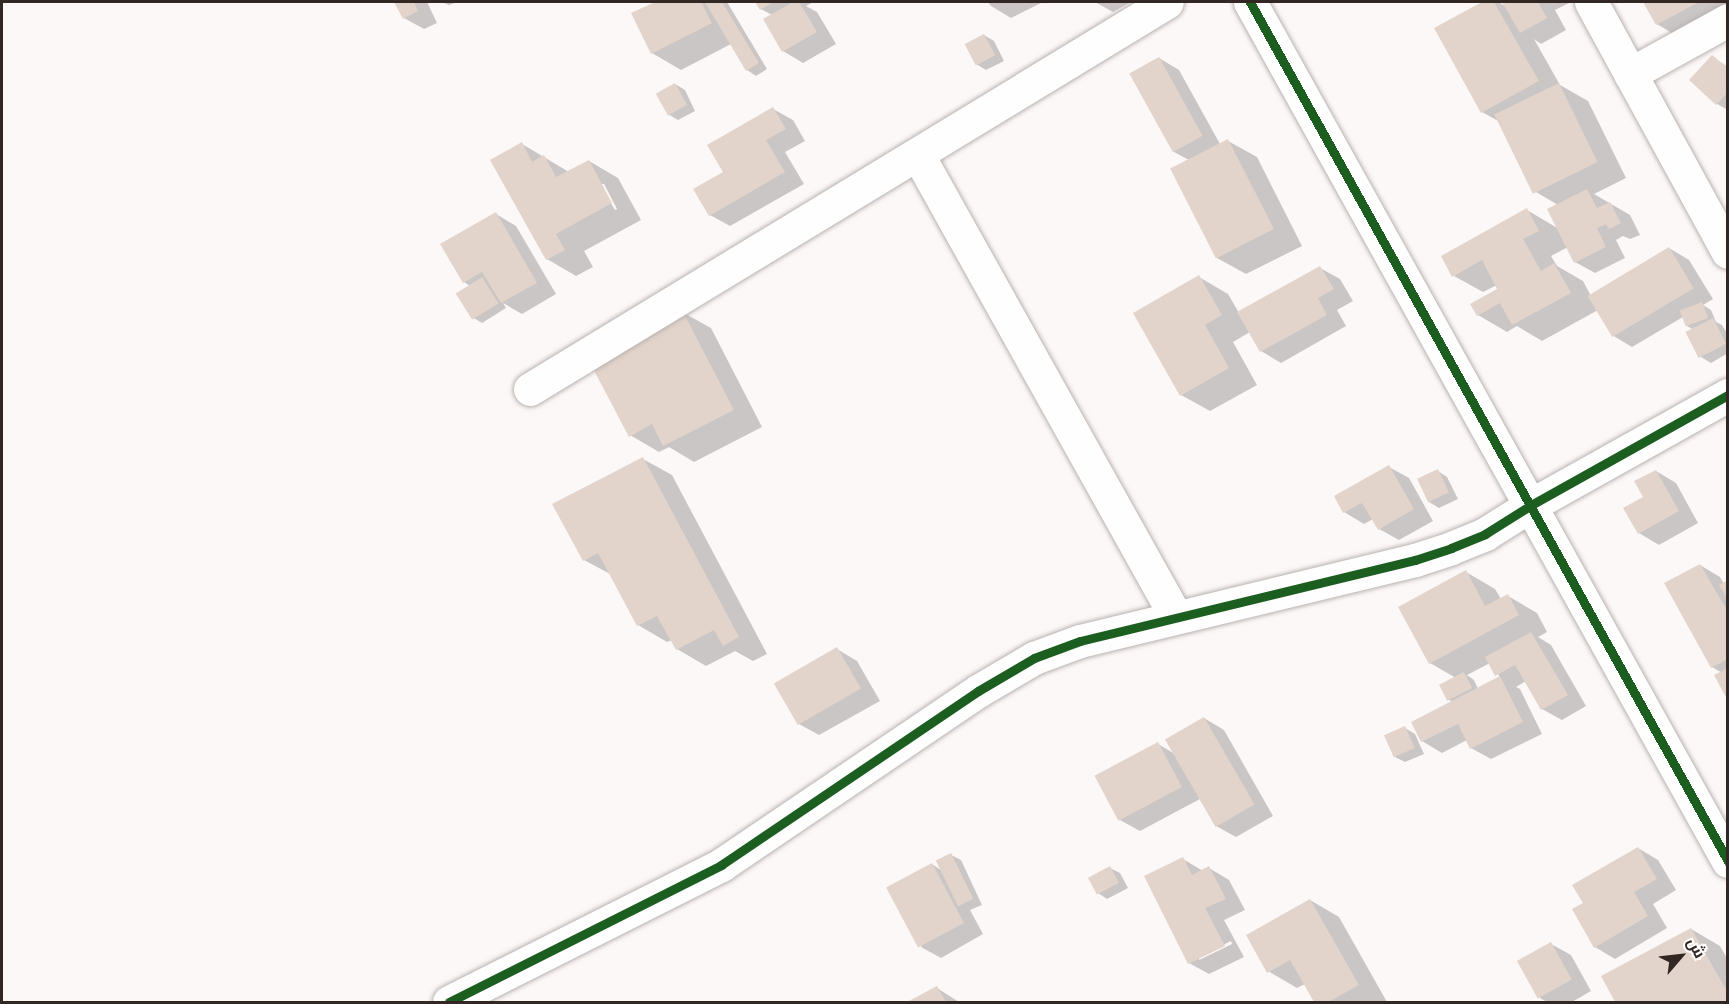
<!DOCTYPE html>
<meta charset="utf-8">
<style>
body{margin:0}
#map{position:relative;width:1729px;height:1004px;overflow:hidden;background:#fcf8f7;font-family:"IBM Plex Sans",Cairo,sans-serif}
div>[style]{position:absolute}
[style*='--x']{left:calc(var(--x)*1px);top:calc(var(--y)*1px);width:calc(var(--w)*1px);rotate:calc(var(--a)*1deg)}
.shadow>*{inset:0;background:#0003}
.building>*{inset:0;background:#e2d4ca;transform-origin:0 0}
.roads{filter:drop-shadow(0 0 2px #b9b2b0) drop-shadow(0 0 2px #b9b2b0)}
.minor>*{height:33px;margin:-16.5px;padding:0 16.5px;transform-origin:16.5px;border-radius:16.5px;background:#fffefe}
.cycleway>*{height:9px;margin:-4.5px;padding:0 4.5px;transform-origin:4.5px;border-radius:4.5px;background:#1b5e20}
span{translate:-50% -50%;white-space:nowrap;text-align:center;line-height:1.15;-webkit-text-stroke:5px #fff;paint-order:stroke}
.frame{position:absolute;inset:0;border:3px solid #332723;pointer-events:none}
.north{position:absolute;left:1651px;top:926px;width:60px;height:60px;-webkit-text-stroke:4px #fff;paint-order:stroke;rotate:62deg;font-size:16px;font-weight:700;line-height:24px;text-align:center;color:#332723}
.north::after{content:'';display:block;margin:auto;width:21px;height:27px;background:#332723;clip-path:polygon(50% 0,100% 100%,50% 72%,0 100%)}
</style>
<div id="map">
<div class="shadow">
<i style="clip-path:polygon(396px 2px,427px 2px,437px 23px,424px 29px,404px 18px)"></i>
<i style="clip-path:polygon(442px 2px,457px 2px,449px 5px)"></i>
<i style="clip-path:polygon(657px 2px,727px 2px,767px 69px,756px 76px,747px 70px,731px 44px,681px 70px,652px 53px,633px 14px)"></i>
<i style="clip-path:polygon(757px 2px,813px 2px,806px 6px,817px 12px,836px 44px,803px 63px,783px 51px,772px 15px,761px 9px)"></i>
<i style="clip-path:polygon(988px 2px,1043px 2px,1011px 18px,991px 6px)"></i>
<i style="clip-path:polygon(1095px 2px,1131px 2px,1113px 12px)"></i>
<i style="clip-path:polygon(1485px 2px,1498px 2px,1507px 7px,1504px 2px,1571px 2px,1555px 10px,1566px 30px,1541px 44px,1534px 39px,1560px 85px,1588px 101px,1626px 178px,1594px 194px,1630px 215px,1640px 235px,1630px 239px,1623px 236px,1616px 240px,1625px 258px,1595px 273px,1575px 262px,1568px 247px,1551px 256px,1557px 266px,1583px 281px,1591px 296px,1669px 248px,1689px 260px,1713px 299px,1703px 305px,1711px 310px,1716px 322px,1722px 325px,1728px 335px,1728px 353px,1711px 363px,1701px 357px,1694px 330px,1687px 326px,1683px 317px,1632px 347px,1612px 335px,1598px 310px,1542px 341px,1517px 326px,1507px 332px,1478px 315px,1499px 290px,1497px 285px,1483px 292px,1454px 276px,1527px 210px,1559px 229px,1558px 205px,1536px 192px,1500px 122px,1482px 112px,1437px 28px)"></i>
<i style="clip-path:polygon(1645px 2px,1728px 2px,1728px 8px,1677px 36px,1657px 24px)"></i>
<i style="clip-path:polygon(984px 35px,994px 41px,1004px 61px,986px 70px,976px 64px)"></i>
<i style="clip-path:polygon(1712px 57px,1728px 67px,1726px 109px,1717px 104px)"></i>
<i style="clip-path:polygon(1159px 58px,1179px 70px,1220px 144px,1228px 141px,1257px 157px,1302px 246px,1246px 274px,1217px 258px,1189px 160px,1174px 152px)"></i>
<i style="clip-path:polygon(675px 84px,685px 90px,695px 111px,678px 120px,668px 114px)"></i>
<i style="clip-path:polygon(773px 109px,793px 120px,805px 141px,785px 152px,804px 184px,730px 226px,710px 215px,725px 173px)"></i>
<i style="clip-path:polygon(evenodd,522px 144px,569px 172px,589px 161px,618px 178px,641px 220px,584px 251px,593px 267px,576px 276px,547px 259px,522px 144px,600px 184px,604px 184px,617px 209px,615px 210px,600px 184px)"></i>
<i style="clip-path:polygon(496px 214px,516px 226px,556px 294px,522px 314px,503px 303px,506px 308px,482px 323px,472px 317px,458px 293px,470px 286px,464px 282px)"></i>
<i style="clip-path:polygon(1320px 268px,1340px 279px,1353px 301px,1337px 310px,1346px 326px,1281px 363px,1261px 351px,1250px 332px,1233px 342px,1257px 385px,1210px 411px,1181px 395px,1199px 277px,1228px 294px,1239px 313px)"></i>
<i style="clip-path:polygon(682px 312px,711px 328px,762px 427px,694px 462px,669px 447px,659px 452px,630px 435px)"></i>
<i style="clip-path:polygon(643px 459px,672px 475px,767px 654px,753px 661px,735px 651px,706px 666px,677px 649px,672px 640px,667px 642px,638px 625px,612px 575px,584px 560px)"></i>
<i style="clip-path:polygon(1389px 467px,1409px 478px,1433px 521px,1399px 540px,1379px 529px,1373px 519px,1364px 524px,1344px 512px)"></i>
<i style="clip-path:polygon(1438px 471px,1447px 477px,1458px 499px,1439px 508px,1429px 502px)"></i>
<i style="clip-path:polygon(1656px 471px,1676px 483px,1698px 523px,1659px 545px,1639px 533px,1645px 498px)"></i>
<i style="clip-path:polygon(1700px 565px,1720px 577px,1724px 584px,1728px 582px,1728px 698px,1722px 673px,1712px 667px)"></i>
<i style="clip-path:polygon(evenodd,1466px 572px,1495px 589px,1501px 599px,1508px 596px,1537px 613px,1547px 632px,1538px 637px,1551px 645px,1586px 706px,1562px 720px,1542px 709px,1526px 681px,1516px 687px,1520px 689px,1542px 734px,1491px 759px,1471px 748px,1467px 740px,1442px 753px,1422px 741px,1453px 702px,1449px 700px,1456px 678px,1430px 663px,1466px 572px,1490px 663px,1500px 677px,1478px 689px,1474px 680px,1467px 675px,1490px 663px)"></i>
<i style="clip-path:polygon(837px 649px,857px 661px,880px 701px,819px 735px,799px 724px)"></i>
<i style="clip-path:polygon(1204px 718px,1224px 730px,1273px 816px,1236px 837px,1216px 826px,1200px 799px,1140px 831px,1120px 820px,1158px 744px,1175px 754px)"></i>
<i style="clip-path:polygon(1405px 728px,1415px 734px,1424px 754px,1405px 762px,1395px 757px)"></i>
<i style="clip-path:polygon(1638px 848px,1658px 860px,1676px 890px,1653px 904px,1667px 928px,1615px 959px,1595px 947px,1585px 903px)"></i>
<i style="clip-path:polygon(951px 855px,961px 860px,982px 905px,970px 910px,983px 934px,941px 958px,921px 947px,932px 864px,942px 871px)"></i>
<i style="clip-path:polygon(evenodd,1183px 859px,1203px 871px,1209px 868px,1229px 880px,1245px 910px,1224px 920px,1244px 957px,1209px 974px,1189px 963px,1183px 859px,1231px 941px,1232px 944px,1199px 960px,1199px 957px,1231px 941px)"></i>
<i style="clip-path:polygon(1110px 868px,1120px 873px,1128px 888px,1107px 899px,1098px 893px)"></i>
<i style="clip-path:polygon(1310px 900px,1339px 917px,1387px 1002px,1316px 1002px,1305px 984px,1297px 988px,1268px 971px)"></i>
<i style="clip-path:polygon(1691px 929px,1720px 946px,1728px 960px,1728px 1002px,1617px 1002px,1603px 977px)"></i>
<i style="clip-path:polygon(1551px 944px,1571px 955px,1591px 991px,1572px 1002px,1547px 1002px,1540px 998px)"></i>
<i style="clip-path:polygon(937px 988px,959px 1002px,910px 1002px)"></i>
</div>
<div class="building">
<i style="clip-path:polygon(394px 2px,414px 2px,418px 11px,403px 19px)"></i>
<i style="clip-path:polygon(655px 2px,701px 2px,712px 23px,651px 54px,631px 13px)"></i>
<i style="clip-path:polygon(705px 2px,722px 2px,759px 63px,746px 71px)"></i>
<i style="clip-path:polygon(755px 2px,774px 2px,760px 10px)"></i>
<i style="clip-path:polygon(793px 2px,799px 2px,817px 32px,782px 52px,763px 19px)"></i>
<i style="clip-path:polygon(1482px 2px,1494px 2px,1539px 81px,1481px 113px,1434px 28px)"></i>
<i style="clip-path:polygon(1502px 2px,1538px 2px,1547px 18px,1520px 33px)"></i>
<i style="clip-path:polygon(1643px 2px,1699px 2px,1656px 25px)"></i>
<i style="left:984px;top:34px;width:24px;height:22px;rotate:62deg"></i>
<i style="clip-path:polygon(1712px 55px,1728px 68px,1728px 92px,1716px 105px,1689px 80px)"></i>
<i style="left:1159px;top:57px;width:90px;height:34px;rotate:61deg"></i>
<i style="left:675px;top:83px;width:25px;height:22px;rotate:61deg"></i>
<i style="left:1559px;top:83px;width:88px;height:72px;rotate:64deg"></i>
<i style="clip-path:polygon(773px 107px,786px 129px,766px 140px,785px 172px,709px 216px,693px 189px,723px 172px,707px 145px)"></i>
<i style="left:1228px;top:139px;width:101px;height:65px;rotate:63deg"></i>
<i style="clip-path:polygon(522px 142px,532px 162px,544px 155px,556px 177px,589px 160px,612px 203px,556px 234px,565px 250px,546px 260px,490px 160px)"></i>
<i style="clip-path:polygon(1587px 189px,1597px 208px,1610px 202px,1621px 223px,1609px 229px,1606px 224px,1597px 228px,1606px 247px,1574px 263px,1547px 209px)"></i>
<i style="clip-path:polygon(1527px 208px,1539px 231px,1523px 239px,1541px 271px,1554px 263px,1571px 293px,1512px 325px,1500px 303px,1477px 316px,1470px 304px,1497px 289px,1482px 260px,1452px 277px,1441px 256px)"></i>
<i style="clip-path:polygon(496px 212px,537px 283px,501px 303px,482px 272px,463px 283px,440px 244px)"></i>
<i style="left:1669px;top:247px;width:48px;height:95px;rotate:59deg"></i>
<i style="clip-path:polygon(1320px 266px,1334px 289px,1318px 298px,1327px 315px,1260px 352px,1237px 312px)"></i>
<i style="clip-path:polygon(1199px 275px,1222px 315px,1205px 325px,1229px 368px,1180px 396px,1133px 313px)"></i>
<i style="left:482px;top:277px;width:31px;height:31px;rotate:58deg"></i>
<i style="left:1702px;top:302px;width:17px;height:24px;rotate:69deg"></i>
<i style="clip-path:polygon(682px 310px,734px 410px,663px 446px,652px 424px,629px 437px,588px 359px)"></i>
<i style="left:1713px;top:318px;width:29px;height:31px;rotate:63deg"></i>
<i style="clip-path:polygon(643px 457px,739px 637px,723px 646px,714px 630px,676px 650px,657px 616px,637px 626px,598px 553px,583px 561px,552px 504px)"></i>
<i style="clip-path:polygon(1389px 465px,1414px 509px,1378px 530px,1362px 503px,1343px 513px,1334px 496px)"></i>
<i style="left:1438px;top:469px;width:26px;height:23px;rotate:65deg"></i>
<i style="clip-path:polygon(1656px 470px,1679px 511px,1638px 534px,1623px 508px,1643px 497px,1634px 481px)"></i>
<i style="clip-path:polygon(1700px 564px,1728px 612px,1728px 659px,1711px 668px,1664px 583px)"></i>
<i style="clip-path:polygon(1466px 570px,1485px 606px,1508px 594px,1519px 615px,1429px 664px,1398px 607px)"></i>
<i style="clip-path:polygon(1728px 580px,1728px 600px,1719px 585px)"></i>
<i style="clip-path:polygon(1531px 632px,1568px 695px,1541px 710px,1515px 665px,1495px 676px,1485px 657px)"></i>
<i style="left:837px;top:647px;width:48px;height:73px;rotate:60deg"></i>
<i style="clip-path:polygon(1728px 668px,1728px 701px,1714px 675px)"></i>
<i style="left:1464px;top:672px;width:18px;height:28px;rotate:63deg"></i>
<i style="clip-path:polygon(1500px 676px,1523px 722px,1470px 749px,1458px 724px,1421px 742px,1411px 722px)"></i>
<i style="left:1204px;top:717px;width:101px;height:45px;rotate:60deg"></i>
<i style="left:1405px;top:726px;width:24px;height:23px;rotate:66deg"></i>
<i style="left:1158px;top:742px;width:51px;height:72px;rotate:62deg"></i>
<i style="clip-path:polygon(1638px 847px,1657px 879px,1634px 892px,1648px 916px,1594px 948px,1572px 909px,1583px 903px,1572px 885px)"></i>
<i style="left:951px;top:853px;width:51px;height:17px;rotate:64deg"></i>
<i style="clip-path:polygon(1183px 857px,1192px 875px,1209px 866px,1226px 899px,1205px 908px,1225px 946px,1188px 964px,1144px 876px)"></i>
<i style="left:932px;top:863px;width:68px;height:52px;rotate:62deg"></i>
<i style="left:1110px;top:866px;width:19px;height:25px;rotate:62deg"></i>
<i style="clip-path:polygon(1310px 899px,1359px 985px,1328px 1002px,1314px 1002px,1290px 960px,1267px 973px,1246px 935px)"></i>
<i style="clip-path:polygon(1691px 928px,1728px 993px,1728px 1002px,1615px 1002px,1601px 976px)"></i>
<i style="left:1551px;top:942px;width:43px;height:39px;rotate:61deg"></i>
<i style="clip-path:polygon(937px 986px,946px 1002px,907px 1002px)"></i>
</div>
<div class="roads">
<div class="minor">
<i style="--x:1250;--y:2;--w:983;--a:60.91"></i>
<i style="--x:1591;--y:2;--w:285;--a:61.3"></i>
<i style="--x:1630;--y:74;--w:112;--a:-28.9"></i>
<i style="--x:918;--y:155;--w:529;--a:60.82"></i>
<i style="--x:530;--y:389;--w:745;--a:-31.28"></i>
<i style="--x:449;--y:1002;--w:305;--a:-26.7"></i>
<i style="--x:721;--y:865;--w:310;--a:-34.1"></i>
<i style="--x:978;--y:691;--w:65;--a:-30.5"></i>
<i style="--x:1034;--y:658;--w:49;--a:-20.3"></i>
<i style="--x:1080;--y:641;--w:345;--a:-13.6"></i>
<i style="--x:1415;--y:560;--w:38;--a:-18"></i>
<i style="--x:1451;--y:548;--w:37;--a:-22"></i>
<i style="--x:1485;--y:534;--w:54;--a:-32.2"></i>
<i style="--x:1531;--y:505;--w:226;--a:-29.2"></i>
</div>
</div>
<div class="cycleway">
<i style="--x:1250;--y:2;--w:983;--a:60.91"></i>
<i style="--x:449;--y:1002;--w:305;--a:-26.7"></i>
<i style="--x:721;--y:865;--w:310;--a:-34.1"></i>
<i style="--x:978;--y:691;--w:65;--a:-30.5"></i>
<i style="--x:1034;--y:658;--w:49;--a:-20.3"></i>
<i style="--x:1080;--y:641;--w:345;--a:-13.6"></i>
<i style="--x:1415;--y:560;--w:38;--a:-18"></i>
<i style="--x:1451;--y:548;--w:37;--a:-22"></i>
<i style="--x:1485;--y:534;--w:54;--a:-32.2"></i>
<i style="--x:1531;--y:505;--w:226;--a:-29.2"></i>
</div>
<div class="frame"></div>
<div class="north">ش</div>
</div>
